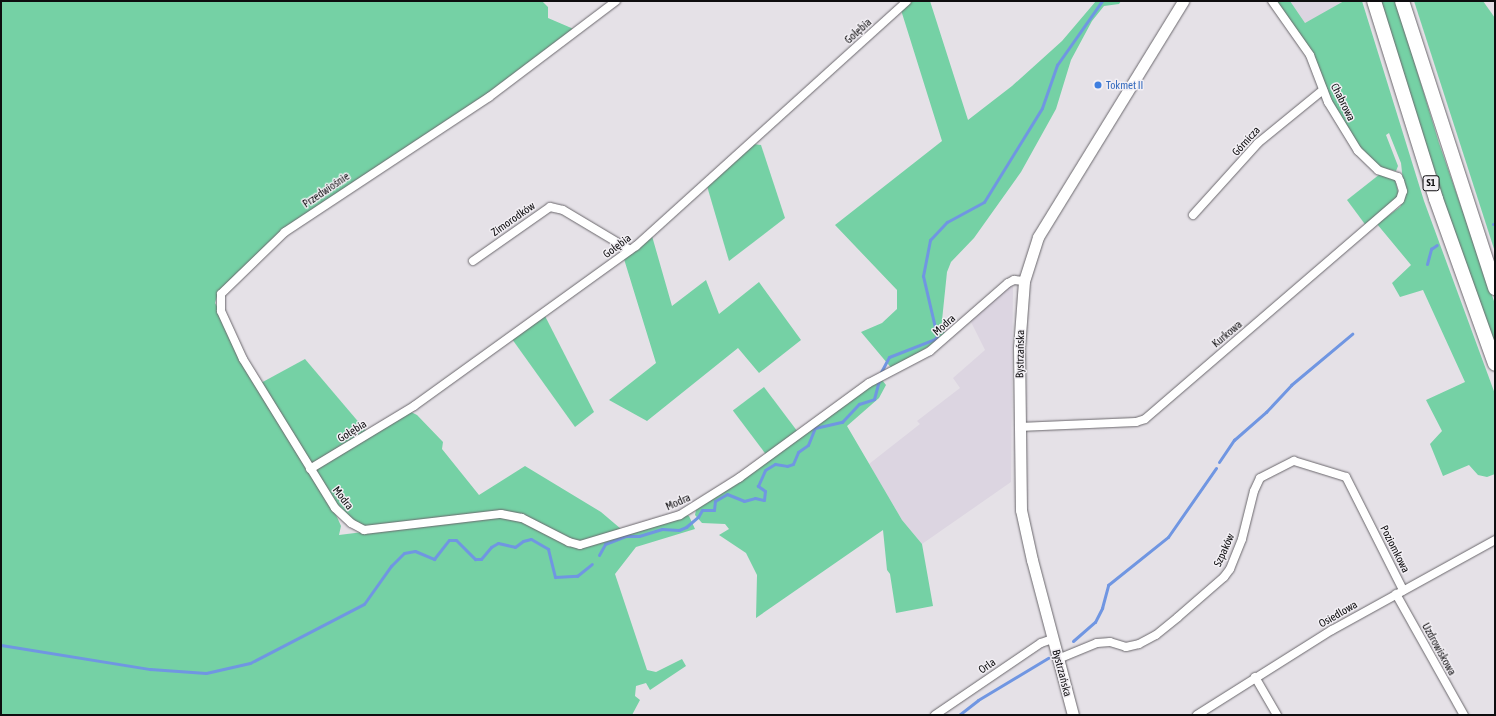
<!DOCTYPE html>
<meta charset="utf-8">
<style>
body{margin:0}
#map{position:relative;width:1496px;height:716px;overflow:hidden;background:#e5e1e7;font-family:"Asap Condensed",sans-serif}
div>[style]{position:absolute}
[style*='--x']{left:calc(var(--x)*1px);top:calc(var(--y)*1px);width:calc(var(--w)*1px);rotate:calc(var(--a)*1deg)}
.built>*{inset:0;background:#dcd5e1}
.green>*{inset:0;background:#75d1a5;transform-origin:0 0}
.stream>*{height:3px;margin:-1.5px;padding:0 1.5px;transform-origin:1.5px;border-radius:1.5px;background:#7096e2}
.roads{filter:drop-shadow(0 0 1px #6a676c) drop-shadow(0 0 1px #6a676c)}
.street>*{height:8px;margin:-4px;padding:0 4px;transform-origin:4px;border-radius:4px;background:#fff}
.secondary>*{height:11px;margin:-5.5px;padding:0 5.5px;transform-origin:5.5px;border-radius:5.5px;background:#fff}
.highway>*{height:14px;margin:-7px;padding:0 7px;transform-origin:7px;border-radius:7px;background:#fff}
.dots>*{width:11px;height:11px;translate:-50% -50%;box-sizing:border-box;border:2px solid #f2eff4;border-radius:50%}
span{translate:-50% -50%;white-space:nowrap;text-align:center;line-height:1.15;-webkit-text-stroke:3px #f2eff4;paint-order:stroke}
.shield-label span{padding:1px 3px;background:#f2eff4;border:1px solid;border-radius:3px;-webkit-text-stroke-width:0}
.shield-label{font-size:10px;color:#0e0d0f;font-weight:700}
.street-label{font-size:11px;color:#0e0d0f}
.shop-label{font-size:11px;color:#366cbe}
.left{translate:0 -50%;text-align:left}
.frame{position:absolute;inset:0;border:2px solid #0e0d0f;pointer-events:none}
</style>
<div id="map">
<div class="built">
<i style="clip-path:polygon(1290px 1px,1344px 1px,1345px 3px,1305px 23px)"></i>
<i style="clip-path:polygon(1008px 285px,1013px 286px,1011px 482px,922px 544px,902px 520px,869px 464px,920px 424px,917px 421px,960px 388px,953px 378px,985px 350px,970px 320px)"></i>
</div>
<div class="green">
<i style="clip-path:polygon(1px 1px,542px 1px,548px 7px,548px 18px,576px 30px,518px 74px,316px 207px,218px 293px,215px 303px,337px 517px,341px 526px,339px 535px,491px 516px,521px 521px,573px 547px,687px 515px,689px 516px,695px 529px,636px 547px,615px 574px,647px 670px,656px 672px,682px 659px,686px 666px,650px 690px,646px 683px,636px 686px,635px 696px,640px 700px,632px 715px,1px 715px)"></i>
<i style="clip-path:polygon(911px 1px,930px 1px,968px 120px,1012px 86px,1062px 41px,1096px 1px,1121px 1px,1119px 4px,1104px 6px,1092px 21px,1071px 60px,1056px 109px,1021px 172px,974px 238px,951px 262px,947px 272px,941px 330px,947px 334px,893px 370px,861px 332px,882px 323px,897px 309px,897px 290px,835px 225px,942px 141px,901px 10px)"></i>
<i style="clip-path:polygon(1276px 1px,1290px 1px,1305px 23px,1344px 1px,1362px 1px,1424px 201px,1495px 394px,1495px 474px,1487px 477px,1478px 475px,1469px 465px,1443px 476px,1430px 444px,1442px 431px,1426px 400px,1465px 382px,1423px 290px,1400px 297px,1392px 283px,1411px 265px,1377px 224px,1400px 207px,1405px 199px,1401px 163px,1389px 133px,1386px 135px,1398px 166px,1396px 171px,1378px 167px,1361px 151px,1337px 115px,1310px 49px)"></i>
<i style="clip-path:polygon(1380px 1px,1396px 1px,1439px 143px,1495px 304px,1495px 347px,1446px 210px)"></i>
<i style="clip-path:polygon(1414px 1px,1483px 1px,1495px 18px,1495px 252px)"></i>
<i style="clip-path:polygon(753px 144px,761px 145px,785px 218px,729px 261px,707px 186px)"></i>
<i style="clip-path:polygon(1380px 174px,1395px 179px,1399px 196px,1367px 227px,1347px 200px)"></i>
<i style="clip-path:polygon(652px 236px,672px 306px,706px 280px,719px 314px,759px 282px,801px 340px,759px 373px,738px 348px,647px 421px,609px 400px,656px 363px,624px 259px)"></i>
<i style="clip-path:polygon(545px 316px,594px 412px,575px 427px,512px 339px)"></i>
<i style="clip-path:polygon(305px 359px,367px 432px,312px 465px,259px 384px)"></i>
<i style="clip-path:polygon(882px 380px,886px 385px,879px 398px,847px 426px,902px 520px,922px 544px,933px 606px,896px 613px,890px 574px,887px 570px,883px 530px,756px 618px,757px 575px,746px 553px,719px 535px,729px 529px,725px 524px,702px 523px,695px 515px,696px 510px,870px 385px)"></i>
<i style="left:764px;top:387px;width:56px;height:39px;rotate:53deg"></i>
<i style="clip-path:polygon(411px 412px,417px 415px,443px 442px,442px 449px,479px 495px,525px 466px,601px 512px,621px 529px,579px 543px,523px 516px,366px 527px,353px 521px,342px 513px,314px 469px)"></i>
</div>
<div class="stream">
<i style="--x:1493;--y:224;--w:2;--a:0"></i>
<i style="--x:1427;--y:264;--w:16;--a:-75"></i>
<i style="--x:1431;--y:249;--w:7;--a:-34"></i>
<i style="--x:1219;--y:462;--w:27;--a:-56"></i>
<i style="--x:1234;--y:440;--w:43;--a:-41.2"></i>
<i style="--x:1266;--y:412;--w:37;--a:-47"></i>
<i style="--x:1291;--y:385;--w:80;--a:-39.9"></i>
<i style="--x:599;--y:555;--w:13;--a:-61"></i>
<i style="--x:605;--y:544;--w:22;--a:-21"></i>
<i style="--x:626;--y:536;--w:13;--a:0"></i>
<i style="--x:639;--y:536;--w:24;--a:-17"></i>
<i style="--x:662;--y:529;--w:17;--a:3"></i>
<i style="--x:679;--y:530;--w:8;--a:-23"></i>
<i style="--x:686;--y:527;--w:16;--a:-40"></i>
<i style="--x:698;--y:517;--w:8;--a:-60"></i>
<i style="--x:702;--y:510;--w:12;--a:0"></i>
<i style="--x:714;--y:510;--w:9;--a:-84"></i>
<i style="--x:715;--y:501;--w:14;--a:-30"></i>
<i style="--x:727;--y:494;--w:18;--a:22"></i>
<i style="--x:744;--y:501;--w:11;--a:-15"></i>
<i style="--x:755;--y:498;--w:9;--a:13"></i>
<i style="--x:764;--y:500;--w:9;--a:-84"></i>
<i style="--x:765;--y:491;--w:9;--a:-144"></i>
<i style="--x:758;--y:486;--w:17;--a:-66"></i>
<i style="--x:765;--y:470;--w:12;--a:-31"></i>
<i style="--x:775;--y:464;--w:12;--a:9"></i>
<i style="--x:787;--y:466;--w:6;--a:-18"></i>
<i style="--x:793;--y:464;--w:13;--a:-67"></i>
<i style="--x:798;--y:452;--w:12;--a:-35"></i>
<i style="--x:808;--y:445;--w:18;--a:-68"></i>
<i style="--x:815;--y:428;--w:28;--a:-13"></i>
<i style="--x:842;--y:422;--w:25;--a:-47"></i>
<i style="--x:859;--y:404;--w:16;--a:-18"></i>
<i style="--x:874;--y:399;--w:28;--a:-75"></i>
<i style="--x:881;--y:372;--w:17;--a:-62"></i>
<i style="--x:889;--y:357;--w:49;--a:-21.4"></i>
<i style="--x:935;--y:339;--w:4;--a:-56"></i>
<i style="--x:937;--y:336;--w:62;--a:-103.1"></i>
<i style="--x:923;--y:276;--w:37;--a:-79"></i>
<i style="--x:930;--y:240;--w:25;--a:-47"></i>
<i style="--x:947;--y:222;--w:42;--a:-28.4"></i>
<i style="--x:984;--y:202;--w:110;--a:-58.3"></i>
<i style="--x:1042;--y:108;--w:46;--a:-70.8"></i>
<i style="--x:1057;--y:65;--w:78;--a:-54.9"></i>
<i style="--x:1073;--y:641;--w:29;--a:-41"></i>
<i style="--x:1095;--y:622;--w:16;--a:-63"></i>
<i style="--x:1102;--y:608;--w:24;--a:-75"></i>
<i style="--x:1108;--y:585;--w:77;--a:-38.7"></i>
<i style="--x:1168;--y:537;--w:84;--a:-55.2"></i>
<i style="--x:1;--y:645;--w:151;--a:9.2"></i>
<i style="--x:150;--y:669;--w:56;--a:4.1"></i>
<i style="--x:206;--y:673;--w:45;--a:-12.8"></i>
<i style="--x:250;--y:663;--w:128;--a:-27.4"></i>
<i style="--x:364;--y:604;--w:47;--a:-54.6"></i>
<i style="--x:391;--y:566;--w:18;--a:-45"></i>
<i style="--x:404;--y:553;--w:11;--a:-10"></i>
<i style="--x:415;--y:551;--w:21;--a:23"></i>
<i style="--x:434;--y:559;--w:24;--a:-52"></i>
<i style="--x:449;--y:540;--w:7;--a:0"></i>
<i style="--x:456;--y:540;--w:27;--a:45"></i>
<i style="--x:475;--y:559;--w:6;--a:0"></i>
<i style="--x:481;--y:559;--w:16;--a:-50"></i>
<i style="--x:491;--y:547;--w:8;--a:-30"></i>
<i style="--x:498;--y:543;--w:17;--a:13"></i>
<i style="--x:515;--y:547;--w:10;--a:-37"></i>
<i style="--x:523;--y:541;--w:8;--a:-14"></i>
<i style="--x:531;--y:539;--w:20;--a:30"></i>
<i style="--x:548;--y:549;--w:29;--a:76"></i>
<i style="--x:555;--y:577;--w:22;--a:-3"></i>
<i style="--x:577;--y:576;--w:19;--a:-39"></i>
<i style="--x:959;--y:715;--w:24;--a:-38"></i>
<i style="--x:978;--y:700;--w:82;--a:-31"></i>
</div>
<div class="roads">
<div class="street">
<i style="--x:616;--y:1;--w:159;--a:142.9"></i>
<i style="--x:489;--y:97;--w:245;--a:146.5"></i>
<i style="--x:285;--y:232;--w:89;--a:135.9"></i>
<i style="--x:221;--y:294;--w:17;--a:90"></i>
<i style="--x:221;--y:311;--w:53;--a:65.4"></i>
<i style="--x:243;--y:359;--w:175;--a:58.3"></i>
<i style="--x:335;--y:508;--w:22;--a:43"></i>
<i style="--x:351;--y:523;--w:15;--a:28"></i>
<i style="--x:364;--y:530;--w:138;--a:-6.7"></i>
<i style="--x:501;--y:514;--w:21;--a:11"></i>
<i style="--x:522;--y:518;--w:53;--a:27.1"></i>
<i style="--x:569;--y:542;--w:11;--a:15"></i>
<i style="--x:580;--y:545;--w:104;--a:-16.7"></i>
<i style="--x:680;--y:515;--w:70;--a:-32.1"></i>
<i style="--x:739;--y:478;--w:161;--a:-36.2"></i>
<i style="--x:869;--y:383;--w:69;--a:-27.7"></i>
<i style="--x:930;--y:351;--w:103;--a:-41.1"></i>
<i style="--x:1008;--y:283;--w:7;--a:-27"></i>
<i style="--x:1014;--y:280;--w:10;--a:6"></i>
<i style="--x:1193;--y:215;--w:97;--a:-47.9"></i>
<i style="--x:1258;--y:143;--w:84;--a:-39.2"></i>
<i style="--x:473;--y:261;--w:94;--a:-35"></i>
<i style="--x:550;--y:207;--w:13;--a:13"></i>
<i style="--x:563;--y:210;--w:78;--a:30.8"></i>
<i style="--x:1019;--y:427;--w:117;--a:-2.4"></i>
<i style="--x:1136;--y:422;--w:9;--a:-18"></i>
<i style="--x:1145;--y:419;--w:336;--a:-40.7"></i>
<i style="--x:1400;--y:200;--w:9;--a:-72"></i>
<i style="--x:1403;--y:191;--w:10;--a:-107"></i>
<i style="--x:1400;--y:181;--w:4;--a:-117"></i>
<i style="--x:1398;--y:177;--w:21;--a:-161"></i>
<i style="--x:1378;--y:170;--w:28;--a:-136"></i>
<i style="--x:1358;--y:151;--w:57;--a:-121.5"></i>
<i style="--x:1328;--y:102;--w:50;--a:-111"></i>
<i style="--x:1310;--y:55;--w:66;--a:-125.1"></i>
<i style="--x:310;--y:469;--w:122;--a:-31.2"></i>
<i style="--x:414;--y:406;--w:274;--a:-35.8"></i>
<i style="--x:636;--y:246;--w:365;--a:-42.1"></i>
<i style="--x:1396;--y:594;--w:139;--a:60.7"></i>
<i style="--x:1058;--y:659;--w:42;--a:-22.3"></i>
<i style="--x:1097;--y:643;--w:13;--a:-4"></i>
<i style="--x:1110;--y:642;--w:17;--a:17"></i>
<i style="--x:1126;--y:647;--w:13;--a:-13"></i>
<i style="--x:1139;--y:644;--w:19;--a:-28"></i>
<i style="--x:1156;--y:635;--w:28;--a:-39"></i>
<i style="--x:1178;--y:617;--w:61;--a:-41"></i>
<i style="--x:1224;--y:577;--w:10;--a:-53"></i>
<i style="--x:1230;--y:569;--w:32;--a:-68"></i>
<i style="--x:1242;--y:539;--w:49;--a:-76"></i>
<i style="--x:1254;--y:491;--w:14;--a:-65"></i>
<i style="--x:1260;--y:478;--w:38;--a:-27"></i>
<i style="--x:1294;--y:461;--w:54;--a:17.1"></i>
<i style="--x:1346;--y:477;--w:127;--a:63.2"></i>
<i style="--x:1255;--y:677;--w:44;--a:59.9"></i>
<i style="--x:935;--y:715;--w:128;--a:-34.2"></i>
<i style="--x:1041;--y:643;--w:12;--a:-20"></i>
<i style="--x:1197;--y:715;--w:160;--a:-32.2"></i>
<i style="--x:1332;--y:630;--w:186;--a:-28.9"></i>
</div>
<div class="secondary">
<i style="--x:1073;--y:715;--w:160;--a:-104.8"></i>
<i style="--x:1032;--y:560;--w:51;--a:-102.4"></i>
<i style="--x:1021;--y:510;--w:162;--a:-90.7"></i>
<i style="--x:1019;--y:348;--w:67;--a:-85.7"></i>
<i style="--x:1024;--y:281;--w:46;--a:-72.3"></i>
<i style="--x:1038;--y:237;--w:277;--a:-58.4"></i>
</div>
<div class="highway">
<i style="--x:1374;--y:1;--w:207;--a:72.6"></i>
<i style="--x:1436;--y:199;--w:175;--a:70.3"></i>
<i style="--x:1402;--y:1;--w:302;--a:72"></i>
</div>
</div>
<div class="dots">
<i style="left:1098px;top:85px;background:#3f7fe0"></i>
</div>
<div class="shield-label">
<span style="left:1431px;top:183px">S1</span>
</div>
<div class="street-label">
<span style="left:858px;top:31px;rotate:-42deg">Gołębia</span>
<span style="left:1343px;top:102px;rotate:63deg">Chabrowa</span>
<span style="left:1246px;top:141px;rotate:-47deg">Górnicza</span>
<span style="left:326px;top:190px;rotate:-34deg">Przedwiośnie</span>
<span style="left:513px;top:219px;rotate:-35deg">Zimorodków</span>
<span style="left:617px;top:246px;rotate:-37deg">Gołębia</span>
<span style="left:944px;top:325px;rotate:-41deg">Modra</span>
<span style="left:1227px;top:334px;rotate:-40deg">Kurkowa</span>
<span style="left:1020px;top:354px;rotate:-89deg">Bystrzańska</span>
<span style="left:352px;top:431px;rotate:-32deg">Gołębia</span>
<span style="left:343px;top:498px;rotate:52deg">Modra</span>
<span style="left:678px;top:502px;rotate:-24deg">Modra</span>
<span style="left:1395px;top:549px;rotate:63deg">Poziomkowa</span>
<span style="left:1224px;top:550px;rotate:-66deg">Szpaków</span>
<span style="left:1338px;top:614px;rotate:-30deg">Osiedlowa</span>
<span style="left:1439px;top:649px;rotate:61deg">Uzdrowiskowa</span>
<span style="left:987px;top:666px;rotate:-35deg">Orla</span>
<span style="left:1062px;top:673px;rotate:75deg">Bystrzańska</span>
</div>
<div class="shop-label">
<span class="left" style="left:1106px;top:85px">Tokmet II</span>
</div>
<div class="frame"></div>
</div>
